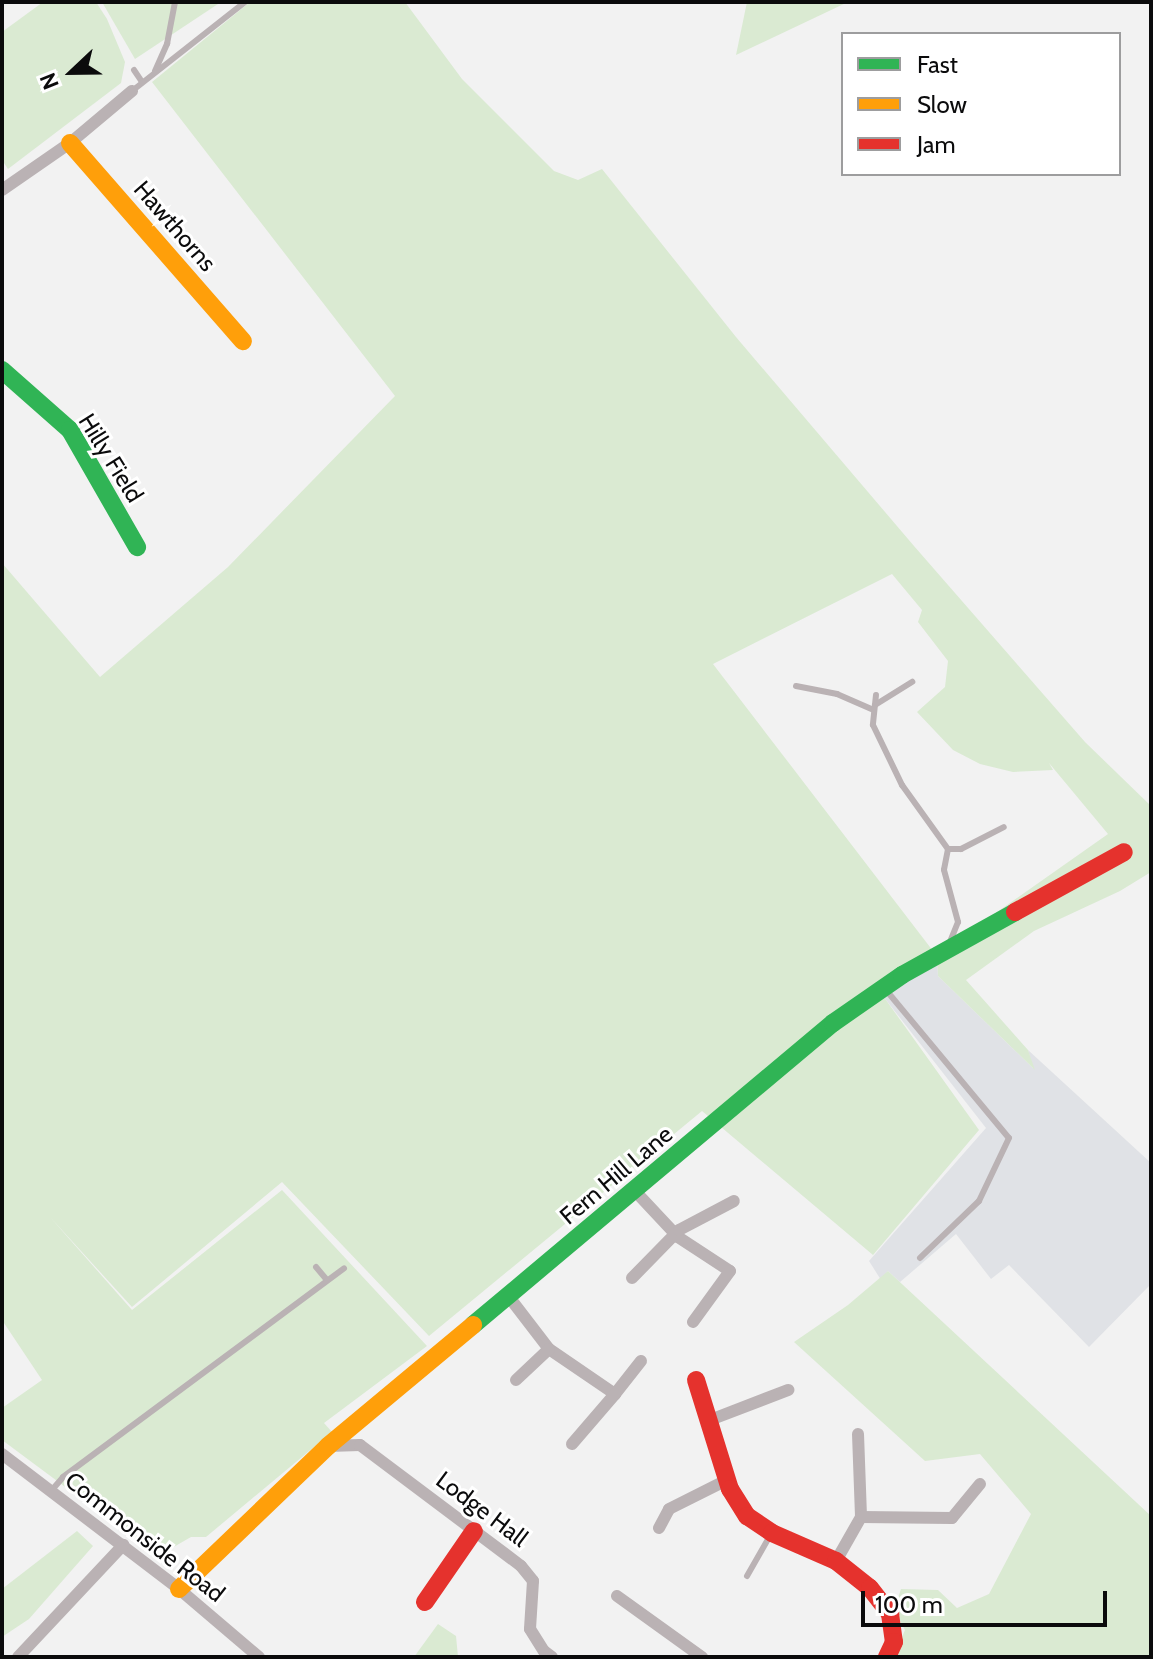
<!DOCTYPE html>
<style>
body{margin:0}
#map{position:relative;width:1153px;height:1659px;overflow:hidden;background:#f2f2f2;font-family:Cabin,sans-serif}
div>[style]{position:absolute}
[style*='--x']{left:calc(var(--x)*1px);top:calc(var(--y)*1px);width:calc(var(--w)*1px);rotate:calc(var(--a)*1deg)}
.built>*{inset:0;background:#e0e2e6}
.green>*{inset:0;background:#daead2}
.lane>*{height:6px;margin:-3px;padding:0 3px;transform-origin:3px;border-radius:3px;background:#bab2b4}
.street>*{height:12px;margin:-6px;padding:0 6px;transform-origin:6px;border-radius:6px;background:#bab2b4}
.fast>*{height:18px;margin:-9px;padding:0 9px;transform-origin:9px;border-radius:9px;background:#30b455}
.slow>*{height:18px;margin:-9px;padding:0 9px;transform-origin:9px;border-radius:9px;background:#ff9f0a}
.jam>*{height:18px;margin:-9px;padding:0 9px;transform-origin:9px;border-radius:9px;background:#e5322d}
span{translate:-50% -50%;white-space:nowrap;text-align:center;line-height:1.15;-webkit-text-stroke:6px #fff;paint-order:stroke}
.street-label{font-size:24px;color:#0b0b0c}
.frame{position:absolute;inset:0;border:4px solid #0b0b0c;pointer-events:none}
.legend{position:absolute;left:841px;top:32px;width:280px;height:144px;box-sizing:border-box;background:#fff;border:2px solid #9d9d9e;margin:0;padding:10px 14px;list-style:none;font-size:24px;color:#0b0b0c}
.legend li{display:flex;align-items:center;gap:16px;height:40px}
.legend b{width:40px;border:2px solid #9d9d9e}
.north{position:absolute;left:32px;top:32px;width:80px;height:80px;-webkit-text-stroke:6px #fff;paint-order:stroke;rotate:248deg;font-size:22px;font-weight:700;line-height:32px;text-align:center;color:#0b0b0c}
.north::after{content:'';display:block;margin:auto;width:28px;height:36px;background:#0b0b0c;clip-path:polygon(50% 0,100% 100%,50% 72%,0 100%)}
.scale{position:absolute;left:861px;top:1591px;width:246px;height:36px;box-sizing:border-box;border:4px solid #0b0b0c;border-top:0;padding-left:10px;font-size:24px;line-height:28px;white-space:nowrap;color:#0b0b0c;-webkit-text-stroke:6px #fff;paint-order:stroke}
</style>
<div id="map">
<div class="built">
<i style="clip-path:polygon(937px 956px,938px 976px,1033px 1068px,1028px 1050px,1151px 1163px,1151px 1284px,1089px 1347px,1009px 1265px,991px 1279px,956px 1234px,900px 1282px,888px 1271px,881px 1280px,869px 1261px,986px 1128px,886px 1000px,876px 993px)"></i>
</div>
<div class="green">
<i style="clip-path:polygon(43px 2px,96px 2px,107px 19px,125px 62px,121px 83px,8px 169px,2px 160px,2px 32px)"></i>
<i style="clip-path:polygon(102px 2px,221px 2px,135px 59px)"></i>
<i style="clip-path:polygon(evenodd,250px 2px,405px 2px,462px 79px,554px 171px,578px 180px,602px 169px,736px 337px,914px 546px,1085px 742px,1151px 806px,1151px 872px,1120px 891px,1034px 931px,966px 980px,1028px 1050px,1035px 1070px,938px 976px,937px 956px,876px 993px,886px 1000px,979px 1130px,873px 1255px,702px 1111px,429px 1336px,282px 1182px,132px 1307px,50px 1217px,132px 1310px,282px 1190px,427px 1346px,324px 1423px,332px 1432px,206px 1537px,191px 1537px,158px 1556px,2px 1440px,2px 1408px,42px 1380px,2px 1320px,2px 563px,100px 677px,228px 567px,395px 396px,152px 82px,250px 2px,892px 574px,922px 610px,918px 622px,948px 661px,945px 687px,917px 712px,953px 750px,980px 764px,1013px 772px,1053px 770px,1049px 763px,1108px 834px,939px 953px,933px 951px,713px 664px,892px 574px)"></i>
<i style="clip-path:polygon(747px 2px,848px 2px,736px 55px)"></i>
<i style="clip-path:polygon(888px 1271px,1151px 1516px,1151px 1657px,894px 1657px,905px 1630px,894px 1610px,901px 1589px,938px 1590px,957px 1608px,989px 1594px,1031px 1514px,980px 1454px,925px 1461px,794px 1342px,848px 1305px)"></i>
<i style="clip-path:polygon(77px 1531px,93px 1546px,29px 1619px,2px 1637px,2px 1589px)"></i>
<i style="clip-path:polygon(438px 1624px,456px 1636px,458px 1657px,414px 1657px)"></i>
</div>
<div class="lane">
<i style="--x:134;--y:70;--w:14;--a:56"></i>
<i style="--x:155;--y:71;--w:30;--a:-66"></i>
<i style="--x:167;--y:44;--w:43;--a:-79.2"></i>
<i style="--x:132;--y:91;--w:144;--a:-38.2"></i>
<i style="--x:796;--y:686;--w:42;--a:11"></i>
<i style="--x:837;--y:694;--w:40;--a:23.4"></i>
<i style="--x:876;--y:695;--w:30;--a:96"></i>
<i style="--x:873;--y:725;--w:67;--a:64.2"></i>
<i style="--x:902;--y:785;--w:79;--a:54.3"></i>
<i style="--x:948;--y:849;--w:21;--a:101"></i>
<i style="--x:944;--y:870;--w:54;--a:74.9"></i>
<i style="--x:958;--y:922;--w:22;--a:112"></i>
<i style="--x:875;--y:705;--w:44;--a:-31.9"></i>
<i style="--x:948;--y:849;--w:13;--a:0"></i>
<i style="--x:961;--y:849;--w:48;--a:-27.1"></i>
<i style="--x:886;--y:990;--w:192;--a:50.3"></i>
<i style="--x:1009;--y:1138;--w:70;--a:115.5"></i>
<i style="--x:979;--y:1201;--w:82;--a:136"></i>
<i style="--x:316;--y:1267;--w:17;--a:50"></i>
<i style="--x:51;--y:1491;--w:18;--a:-49"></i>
<i style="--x:63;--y:1477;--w:350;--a:-36.6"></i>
<i style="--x:747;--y:1576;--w:48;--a:-60.3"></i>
</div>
<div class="street">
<i style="--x:2;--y:190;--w:83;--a:-34.7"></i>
<i style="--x:70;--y:143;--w:81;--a:-40"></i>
<i style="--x:635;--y:1191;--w:63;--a:46.9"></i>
<i style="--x:678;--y:1237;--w:62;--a:33.2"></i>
<i style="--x:730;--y:1271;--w:63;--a:126"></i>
<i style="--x:632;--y:1278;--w:67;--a:-45.6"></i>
<i style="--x:679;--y:1230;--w:62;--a:-27.8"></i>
<i style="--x:509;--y:1297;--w:66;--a:52.4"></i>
<i style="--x:549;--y:1349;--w:80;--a:34.3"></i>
<i style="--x:615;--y:1394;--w:42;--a:-51.8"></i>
<i style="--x:516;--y:1380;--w:45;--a:-43.2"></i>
<i style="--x:710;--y:1420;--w:84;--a:-21"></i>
<i style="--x:858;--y:1434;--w:83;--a:87.9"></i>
<i style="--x:572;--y:1444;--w:66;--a:-49.3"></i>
<i style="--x:328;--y:1446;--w:32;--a:-2"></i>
<i style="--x:360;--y:1445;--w:201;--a:36.9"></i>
<i style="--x:521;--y:1566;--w:19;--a:51"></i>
<i style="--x:533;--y:1581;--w:48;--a:93.6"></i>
<i style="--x:530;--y:1629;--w:26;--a:58"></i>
<i style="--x:544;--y:1651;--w:10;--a:37"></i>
<i style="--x:2;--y:1454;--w:223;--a:37.3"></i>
<i style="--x:179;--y:1589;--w:105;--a:40.4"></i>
<i style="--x:659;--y:1528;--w:21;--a:-62"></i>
<i style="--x:669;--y:1509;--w:65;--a:-26.6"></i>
<i style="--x:836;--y:1561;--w:51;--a:-60.4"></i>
<i style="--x:861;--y:1517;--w:91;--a:0.6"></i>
<i style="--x:952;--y:1518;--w:44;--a:-50.5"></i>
<i style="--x:617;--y:1596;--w:105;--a:35.7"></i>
<i style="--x:18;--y:1657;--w:154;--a:-46.8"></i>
</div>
<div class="fast">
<i style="--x:2;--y:370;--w:91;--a:41.4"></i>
<i style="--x:70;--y:430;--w:135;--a:60.2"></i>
<i style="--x:473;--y:1325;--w:470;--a:-40"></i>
<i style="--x:833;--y:1023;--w:84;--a:-34.8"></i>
<i style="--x:902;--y:975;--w:129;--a:-29.1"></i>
</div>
<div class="slow">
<i style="--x:70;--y:143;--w:263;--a:48.9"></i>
<i style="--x:179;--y:1589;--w:207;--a:-43.8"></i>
<i style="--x:328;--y:1446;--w:189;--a:-39.8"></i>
</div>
<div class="jam">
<i style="--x:1015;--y:912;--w:124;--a:-28.8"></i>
<i style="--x:696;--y:1380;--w:114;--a:72.7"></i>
<i style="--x:730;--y:1489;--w:32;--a:58"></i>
<i style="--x:747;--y:1516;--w:30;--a:34"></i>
<i style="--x:772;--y:1533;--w:70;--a:23.6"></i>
<i style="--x:836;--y:1561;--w:43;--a:38.5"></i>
<i style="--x:870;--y:1588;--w:33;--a:52"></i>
<i style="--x:890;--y:1614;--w:28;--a:82"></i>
<i style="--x:894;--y:1642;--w:17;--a:115"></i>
<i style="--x:425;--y:1602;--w:86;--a:-55.4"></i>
</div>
<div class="street-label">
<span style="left:175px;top:226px;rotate:49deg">Hawthorns</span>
<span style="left:111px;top:458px;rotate:58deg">Hilly Field</span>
<span style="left:616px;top:1175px;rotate:-40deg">Fern Hill Lane</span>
<span style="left:482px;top:1509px;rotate:37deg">Lodge Hall</span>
<span style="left:145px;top:1537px;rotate:38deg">Commonside Road</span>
</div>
<div class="frame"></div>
<ul class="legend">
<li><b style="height:10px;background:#30b455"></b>Fast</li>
<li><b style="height:10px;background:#ff9f0a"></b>Slow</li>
<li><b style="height:10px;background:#e5322d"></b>Jam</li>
</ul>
<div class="north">N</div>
<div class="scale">100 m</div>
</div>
